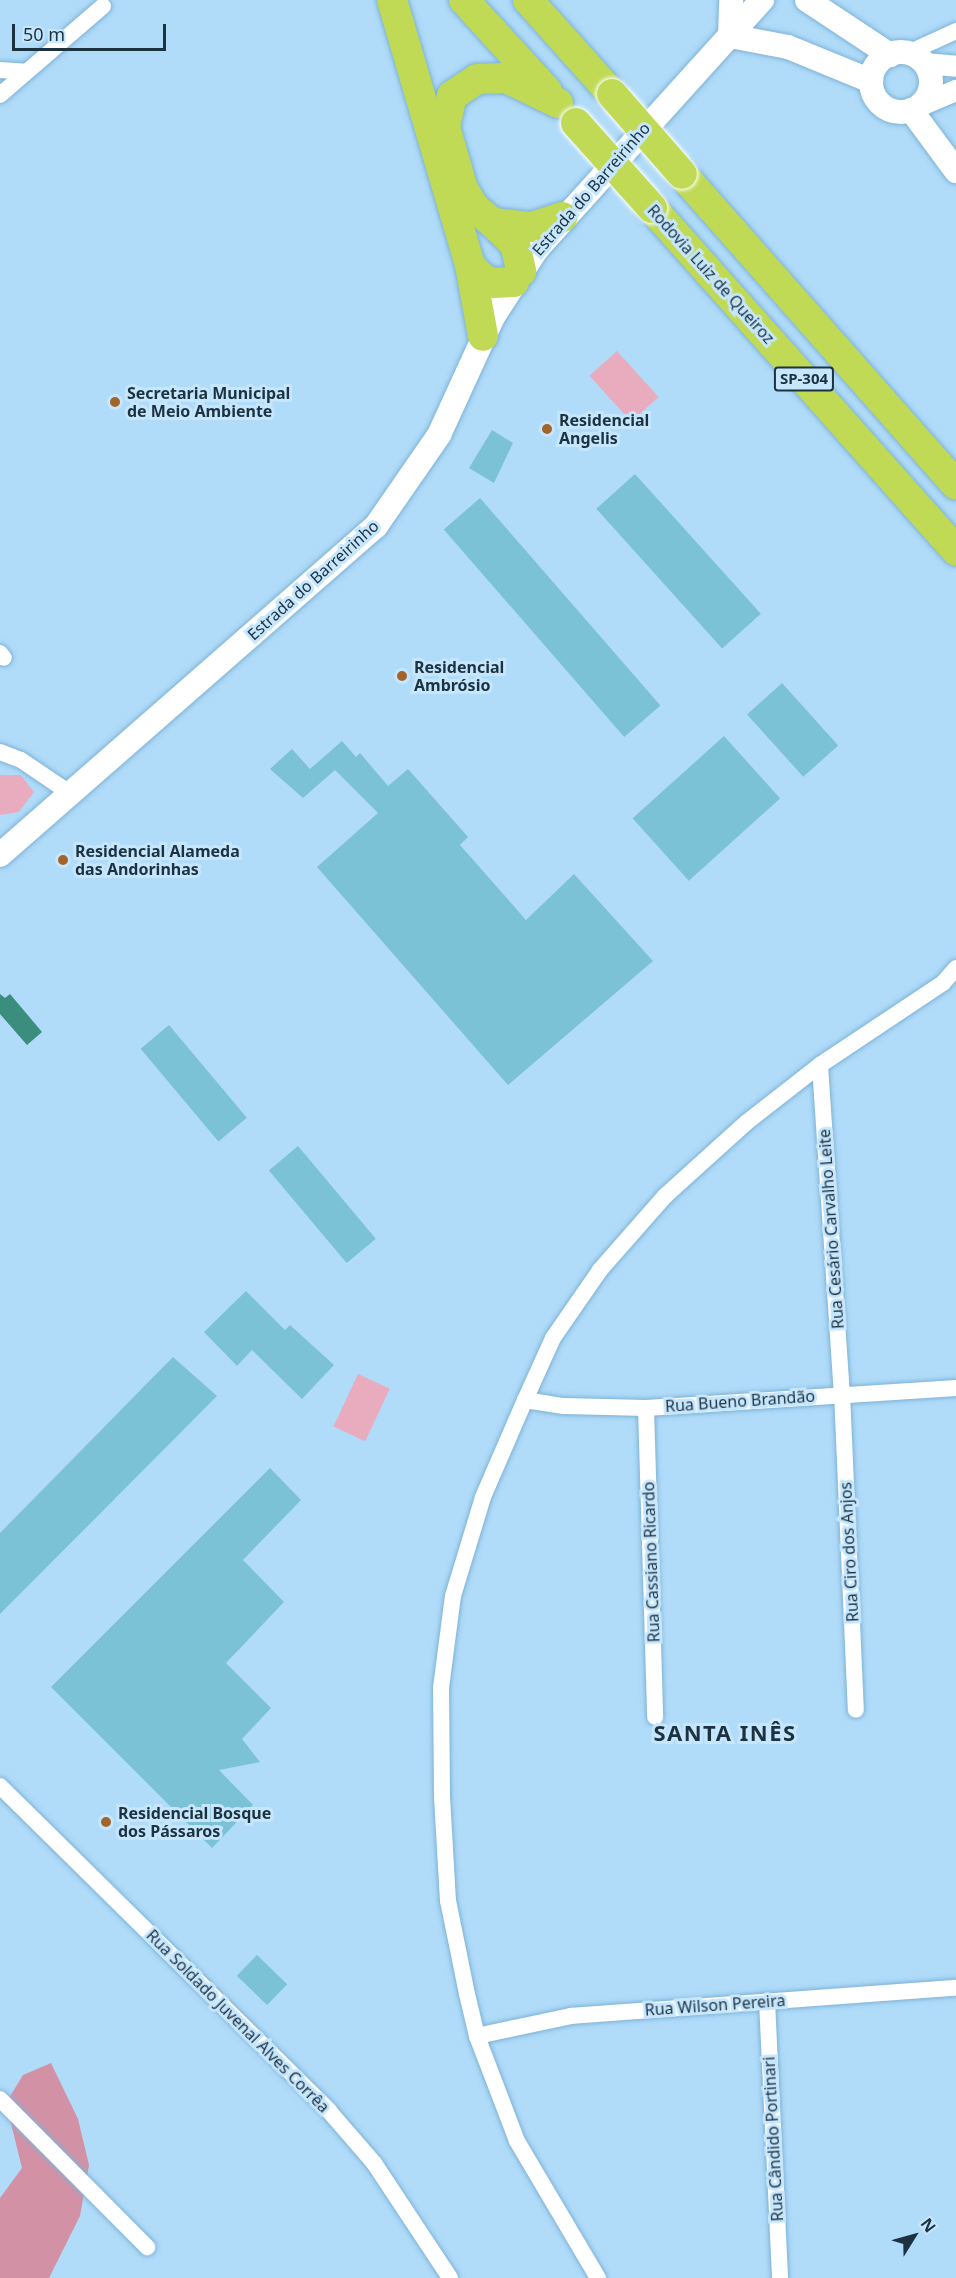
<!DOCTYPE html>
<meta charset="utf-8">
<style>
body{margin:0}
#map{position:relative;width:956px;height:2278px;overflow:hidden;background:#b0dbf9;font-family:"Noto Sans",sans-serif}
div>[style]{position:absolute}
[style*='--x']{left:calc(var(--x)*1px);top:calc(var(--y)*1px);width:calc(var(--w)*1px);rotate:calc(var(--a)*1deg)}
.green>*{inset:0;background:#e9acbe;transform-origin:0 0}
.forest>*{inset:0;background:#d391a6}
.water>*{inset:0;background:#3b8d7e}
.building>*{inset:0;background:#7bc2d7;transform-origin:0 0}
.roads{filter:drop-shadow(0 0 2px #7eb3d7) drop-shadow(0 0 2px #7eb3d7)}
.minor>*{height:16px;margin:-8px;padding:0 8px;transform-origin:8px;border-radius:8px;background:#fff}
.tertiary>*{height:21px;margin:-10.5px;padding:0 10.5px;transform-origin:10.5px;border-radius:10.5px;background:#fff}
.secondary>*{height:24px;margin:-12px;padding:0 12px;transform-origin:12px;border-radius:12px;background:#fff}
.secondary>.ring{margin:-12px;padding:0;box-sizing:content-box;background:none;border:24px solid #fff;border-radius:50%}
.motorway>*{height:30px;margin:-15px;padding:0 15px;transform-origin:15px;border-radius:15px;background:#c0da55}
.bridges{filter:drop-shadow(0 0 2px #fff) drop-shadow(0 0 2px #fff)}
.motorway-bridge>*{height:30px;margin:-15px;padding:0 15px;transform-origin:15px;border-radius:15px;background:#c0da55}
.dots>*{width:16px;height:16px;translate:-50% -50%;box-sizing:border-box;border:3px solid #c6e6fd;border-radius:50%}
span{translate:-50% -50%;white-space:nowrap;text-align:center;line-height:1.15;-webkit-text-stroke:6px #c6e6fd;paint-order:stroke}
.shield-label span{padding:2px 4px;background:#c6e6fd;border:2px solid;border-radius:4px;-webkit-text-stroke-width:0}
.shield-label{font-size:15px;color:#1c3240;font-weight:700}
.street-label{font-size:16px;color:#1c3240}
.poi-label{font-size:16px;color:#1c3240;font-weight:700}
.left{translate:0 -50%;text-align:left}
.district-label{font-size:22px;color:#1c3240;font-weight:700;letter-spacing:1.5px}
.north{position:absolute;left:884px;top:2206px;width:60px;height:60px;-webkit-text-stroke:4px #c6e6fd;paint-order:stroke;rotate:53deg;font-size:16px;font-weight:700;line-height:24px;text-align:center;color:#1c3240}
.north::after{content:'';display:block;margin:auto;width:21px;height:27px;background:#1c3240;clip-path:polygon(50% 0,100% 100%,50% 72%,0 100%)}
.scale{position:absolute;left:12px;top:24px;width:154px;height:27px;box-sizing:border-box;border:3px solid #1c3240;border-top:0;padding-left:8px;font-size:18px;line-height:21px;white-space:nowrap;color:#1c3240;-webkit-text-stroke:4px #c6e6fd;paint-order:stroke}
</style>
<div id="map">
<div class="green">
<i style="left:617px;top:351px;width:62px;height:37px;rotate:48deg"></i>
<i style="clip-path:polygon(0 775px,21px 775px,34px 792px,19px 812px,0 815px)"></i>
<i style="left:358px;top:1374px;width:35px;height:58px;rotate:25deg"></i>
</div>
<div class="forest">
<i style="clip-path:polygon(51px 2063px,78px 2119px,89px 2165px,80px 2216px,49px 2278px,0 2278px,0 2198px,22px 2168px,6px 2103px,23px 2075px)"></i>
</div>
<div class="water">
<i style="clip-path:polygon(0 994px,5px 998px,10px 994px,42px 1032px,27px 1045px,0 1014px)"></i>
</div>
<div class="building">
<i style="clip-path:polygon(492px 430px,513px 443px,494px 483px,469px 468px)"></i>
<i style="left:635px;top:474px;width:188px;height:52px;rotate:48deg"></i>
<i style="left:480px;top:498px;width:275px;height:48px;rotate:49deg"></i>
<i style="left:782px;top:683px;width:84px;height:47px;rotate:48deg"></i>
<i style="left:724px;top:736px;width:84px;height:123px;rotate:48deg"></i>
<i style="clip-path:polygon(342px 741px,356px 757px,360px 753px,388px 786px,408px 769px,468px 837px,460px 845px,526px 920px,574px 874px,653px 961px,508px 1085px,317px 867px,378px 813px,335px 770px,303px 798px,270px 769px,292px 749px,310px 769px)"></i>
<i style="left:169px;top:1025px;width:121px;height:37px;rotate:50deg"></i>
<i style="left:298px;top:1146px;width:121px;height:38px;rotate:50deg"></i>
<i style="clip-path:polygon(246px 1291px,285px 1330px,290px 1325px,334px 1365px,302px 1399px,252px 1350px,237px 1366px,204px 1332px)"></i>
<i style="clip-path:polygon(173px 1357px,217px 1396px,0 1614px,0 1533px)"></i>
<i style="clip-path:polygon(270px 1468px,301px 1500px,243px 1560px,284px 1602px,226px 1663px,271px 1708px,242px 1739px,260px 1762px,219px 1770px,253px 1805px,212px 1848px,51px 1687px)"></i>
<i style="left:257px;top:1955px;width:42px;height:29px;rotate:44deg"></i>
</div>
<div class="roads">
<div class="minor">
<i style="--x:908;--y:53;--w:53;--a:-24.6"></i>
<i style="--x:0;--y:70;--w:26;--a:4"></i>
<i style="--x:0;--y:95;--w:136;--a:-40.8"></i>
<i style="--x:0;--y:653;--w:6;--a:51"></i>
<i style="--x:0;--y:752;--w:22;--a:21"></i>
<i style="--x:21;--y:760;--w:60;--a:34.2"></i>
<i style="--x:820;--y:1065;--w:329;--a:86.2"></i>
<i style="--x:842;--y:1393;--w:317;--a:87.5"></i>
<i style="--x:525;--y:1400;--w:39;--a:9"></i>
<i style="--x:564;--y:1406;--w:82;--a:1.4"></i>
<i style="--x:646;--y:1408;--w:311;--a:-3.7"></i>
<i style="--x:646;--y:1408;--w:309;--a:88.3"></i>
<i style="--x:0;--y:1786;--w:462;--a:44.6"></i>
<i style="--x:329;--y:2111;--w:69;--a:49.1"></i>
<i style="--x:374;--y:2163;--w:138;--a:56.5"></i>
<i style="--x:767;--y:2001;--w:277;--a:87.3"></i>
<i style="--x:477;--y:2036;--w:96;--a:-12"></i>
<i style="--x:571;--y:2016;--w:386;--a:-4.2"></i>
<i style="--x:0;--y:2099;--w:209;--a:45.2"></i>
<i style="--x:598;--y:2278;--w:159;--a:-120.6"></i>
<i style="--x:517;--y:2141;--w:112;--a:-110.9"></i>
<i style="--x:477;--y:2036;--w:43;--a:-103.4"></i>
<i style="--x:467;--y:1994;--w:95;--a:-101.5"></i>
<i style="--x:448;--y:1901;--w:104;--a:-93.3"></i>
<i style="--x:442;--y:1797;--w:109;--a:-90.5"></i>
<i style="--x:441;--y:1688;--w:93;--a:-82.6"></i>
<i style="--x:453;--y:1596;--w:103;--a:-73.1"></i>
<i style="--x:483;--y:1497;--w:106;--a:-66.6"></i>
<i style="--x:525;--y:1400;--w:68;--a:-65.7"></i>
<i style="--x:553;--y:1338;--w:83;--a:-55.3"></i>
<i style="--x:600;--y:1270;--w:98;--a:-48.7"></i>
<i style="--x:665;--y:1196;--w:110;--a:-42.1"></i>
<i style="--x:747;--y:1122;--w:93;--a:-38"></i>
<i style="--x:820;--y:1065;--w:148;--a:-33.7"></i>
<i style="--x:943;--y:983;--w:20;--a:-49"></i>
</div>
<div class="tertiary">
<i style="--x:924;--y:63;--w:32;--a:5"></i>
<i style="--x:920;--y:105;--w:39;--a:-23"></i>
</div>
<div class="secondary">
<i style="--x:807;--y:0;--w:100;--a:33.5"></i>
<i style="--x:730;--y:36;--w:59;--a:10.7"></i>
<i style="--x:788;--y:47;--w:90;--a:22.3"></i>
<i style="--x:730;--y:36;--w:36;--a:-88"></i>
<i class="ring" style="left:871px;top:52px;width:36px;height:36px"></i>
<i style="--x:911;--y:110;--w:76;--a:53.6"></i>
<i style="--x:0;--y:855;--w:500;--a:-41.2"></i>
<i style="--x:376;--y:526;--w:111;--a:-55.3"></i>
<i style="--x:439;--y:435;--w:130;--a:-65.4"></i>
<i style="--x:493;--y:317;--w:81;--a:-57.1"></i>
<i style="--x:537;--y:249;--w:336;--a:-47.9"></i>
</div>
<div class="motorway">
<i style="--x:392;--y:0;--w:276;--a:73.6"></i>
<i style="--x:470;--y:265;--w:72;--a:79.6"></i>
<i style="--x:464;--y:0;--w:123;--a:47.6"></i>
<i style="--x:528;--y:0;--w:126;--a:48.2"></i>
<i style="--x:558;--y:103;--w:58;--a:-154.3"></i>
<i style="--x:506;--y:78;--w:29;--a:178"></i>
<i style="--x:477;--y:79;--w:30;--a:146"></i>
<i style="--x:452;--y:96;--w:32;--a:103"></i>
<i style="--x:445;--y:127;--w:65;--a:73.8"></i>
<i style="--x:463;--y:189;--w:22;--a:58"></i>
<i style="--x:475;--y:208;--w:23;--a:40"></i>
<i style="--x:493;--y:223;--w:39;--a:6"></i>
<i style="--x:532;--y:227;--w:32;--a:-18"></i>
<i style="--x:682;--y:174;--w:414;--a:48.6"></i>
<i style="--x:652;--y:208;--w:458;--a:48.4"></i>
<i style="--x:493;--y:223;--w:30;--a:44"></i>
<i style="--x:515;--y:244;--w:28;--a:77"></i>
<i style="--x:470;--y:265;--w:18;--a:47"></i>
<i style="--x:482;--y:278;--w:12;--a:24"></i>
<i style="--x:493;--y:283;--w:21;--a:-3"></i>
</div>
</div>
<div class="bridges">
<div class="motorway-bridge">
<i style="--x:612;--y:94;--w:106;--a:48.8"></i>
<i style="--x:576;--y:123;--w:114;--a:48.2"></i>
</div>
</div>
<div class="dots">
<i style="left:115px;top:402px;background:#a3642b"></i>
<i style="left:547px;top:429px;background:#a3642b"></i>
<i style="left:402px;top:676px;background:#a3642b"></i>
<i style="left:63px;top:860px;background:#a3642b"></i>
<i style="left:106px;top:1822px;background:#a3642b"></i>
</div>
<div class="shield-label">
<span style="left:804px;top:379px">SP-304</span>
</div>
<div class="street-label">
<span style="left:591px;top:189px;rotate:-49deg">Estrada do Barreirinho</span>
<span style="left:711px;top:274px;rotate:48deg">Rodovia Luiz de Queiroz</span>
<span style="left:313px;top:580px;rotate:-42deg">Estrada do Barreirinho</span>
<span style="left:831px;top:1229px;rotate:-94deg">Rua Cesário Carvalho Leite</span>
<span style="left:740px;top:1401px;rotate:-4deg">Rua Bueno Brandão</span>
<span style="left:849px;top:1552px;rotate:-93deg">Rua Ciro dos Anjos</span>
<span style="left:651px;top:1562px;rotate:-92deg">Rua Cassiano Ricardo</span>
<span style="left:715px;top:2005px;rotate:-4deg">Rua Wilson Pereira</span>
<span style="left:238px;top:2021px;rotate:45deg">Rua Soldado Juvenal Alves Corrêa</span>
<span style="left:773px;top:2139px;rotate:-93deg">Rua Cândido Portinari</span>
</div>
<div class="poi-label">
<span class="left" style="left:127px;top:402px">Secretaria Municipal<br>de Meio Ambiente</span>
<span class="left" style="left:559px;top:429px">Residencial<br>Angelis</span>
<span class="left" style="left:414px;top:676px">Residencial<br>Ambrósio</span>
<span class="left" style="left:75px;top:860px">Residencial Alameda<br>das Andorinhas</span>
<span class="left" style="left:118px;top:1822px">Residencial Bosque<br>dos Pássaros</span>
</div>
<div class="district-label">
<span style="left:725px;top:1733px">SANTA INÊS</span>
</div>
<div class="north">N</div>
<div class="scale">50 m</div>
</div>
